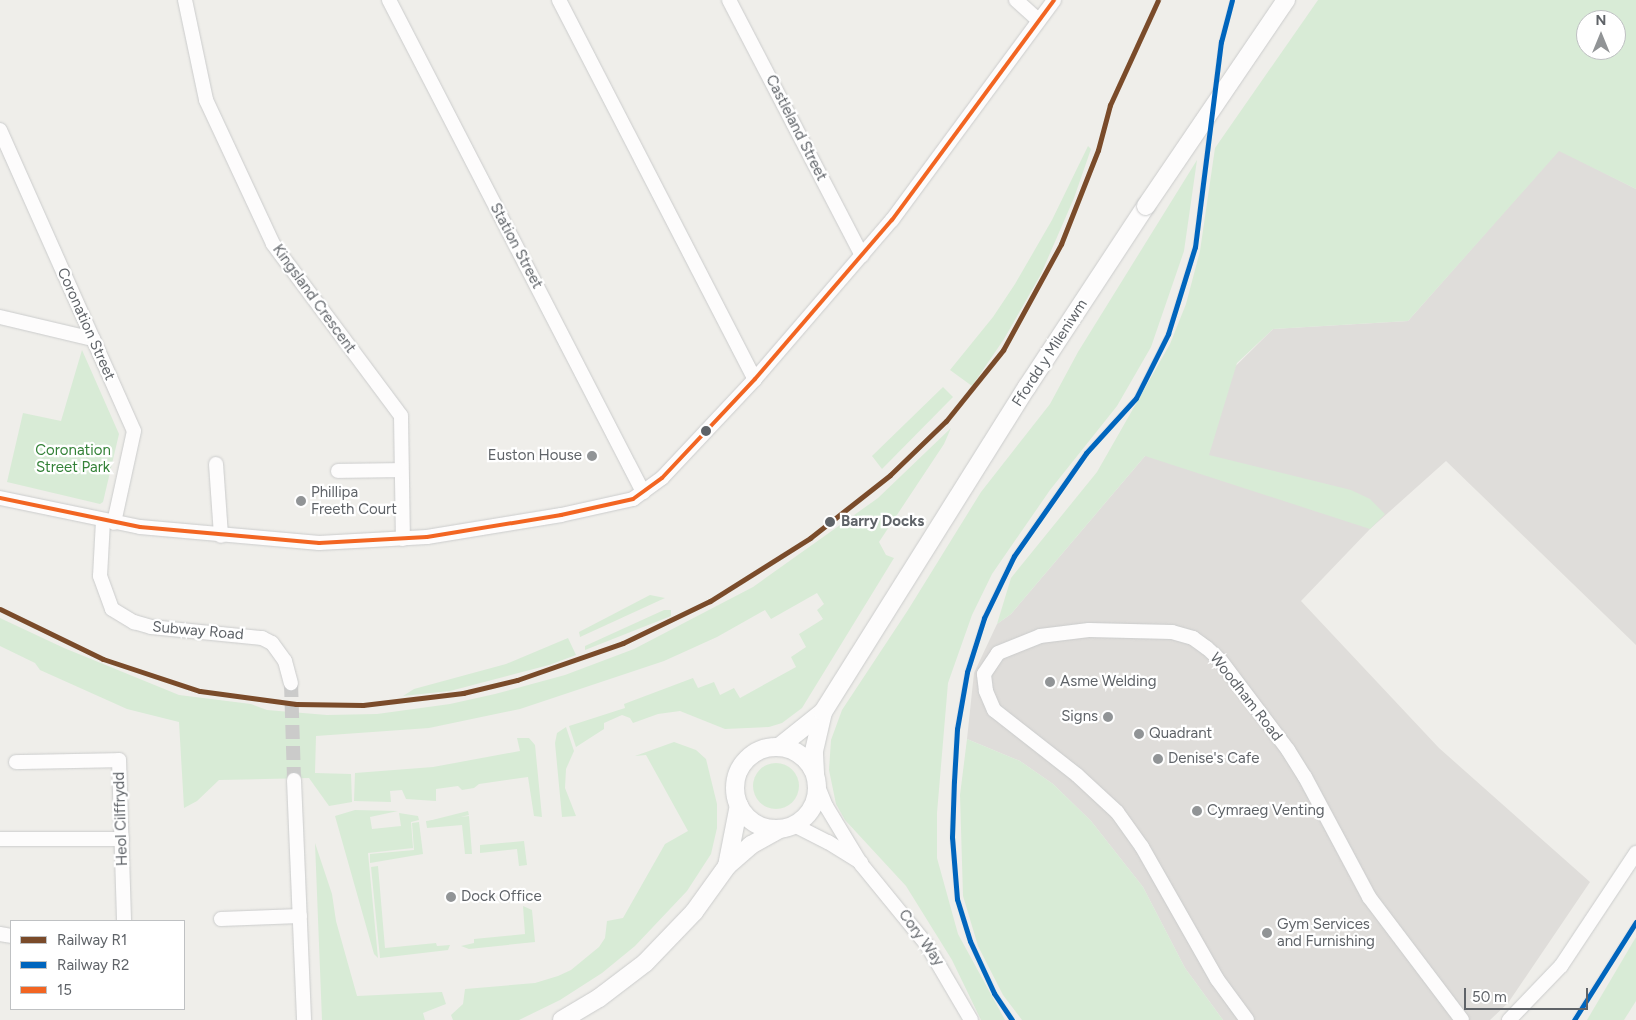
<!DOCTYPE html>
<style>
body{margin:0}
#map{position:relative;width:1636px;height:1020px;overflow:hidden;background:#efeeea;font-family:Figtree,sans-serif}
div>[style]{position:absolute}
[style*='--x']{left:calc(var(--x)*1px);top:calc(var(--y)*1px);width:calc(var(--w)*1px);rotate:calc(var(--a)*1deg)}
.industrial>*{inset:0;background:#dfddda}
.green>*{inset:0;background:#d8ebd6;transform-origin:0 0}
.round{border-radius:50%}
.minor-tunnel>*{height:14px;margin-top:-7px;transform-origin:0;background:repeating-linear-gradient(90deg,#cbcbca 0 14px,transparent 0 21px)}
.roads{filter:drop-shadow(0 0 1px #cbcccc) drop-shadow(0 0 1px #cbcccc)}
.minor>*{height:14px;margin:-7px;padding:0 7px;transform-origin:7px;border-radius:7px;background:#fdfcfc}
.tertiary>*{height:18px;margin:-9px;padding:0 9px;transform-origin:9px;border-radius:9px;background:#fdfcfc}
.tertiary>.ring{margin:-9px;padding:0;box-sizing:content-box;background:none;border:18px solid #fdfcfc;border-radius:50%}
.rail>*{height:5.5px;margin-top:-2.75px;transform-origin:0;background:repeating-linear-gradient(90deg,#fff 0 11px,#e4e4e4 0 22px);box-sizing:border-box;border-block:1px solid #e4e4e4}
.bridges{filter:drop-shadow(0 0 1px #cbcccc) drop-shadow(0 0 1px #cbcccc)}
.tertiary-bridge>*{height:18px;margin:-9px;padding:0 9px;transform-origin:9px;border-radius:9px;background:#fdfcfc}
.bus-1>*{height:4px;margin:-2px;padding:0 2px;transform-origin:2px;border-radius:2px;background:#f26522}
.rail-1>*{height:5px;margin:-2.5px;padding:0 2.5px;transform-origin:2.5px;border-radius:2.5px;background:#7a4b2a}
.rail-2>*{height:5px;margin:-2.5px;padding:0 2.5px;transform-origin:2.5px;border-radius:2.5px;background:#0065bd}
.dots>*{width:14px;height:14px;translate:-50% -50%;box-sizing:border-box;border:2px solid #fff;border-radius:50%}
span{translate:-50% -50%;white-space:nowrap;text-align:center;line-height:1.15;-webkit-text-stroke:4.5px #fff;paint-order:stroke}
.street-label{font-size:15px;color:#5f6368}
.park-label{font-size:15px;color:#348238}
.poi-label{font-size:15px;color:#5f6368}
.right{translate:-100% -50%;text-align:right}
.left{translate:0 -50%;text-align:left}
.stop-label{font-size:15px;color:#5f6368;font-weight:700}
.legend{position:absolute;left:10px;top:920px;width:175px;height:90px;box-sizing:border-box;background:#fff;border:1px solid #bfc1c3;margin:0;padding:6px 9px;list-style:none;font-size:15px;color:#5f6368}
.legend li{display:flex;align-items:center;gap:10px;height:25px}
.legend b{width:25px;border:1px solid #bfc1c3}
.north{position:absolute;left:1576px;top:10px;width:50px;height:50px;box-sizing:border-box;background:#fff;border:1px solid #bfc1c3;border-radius:50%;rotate:0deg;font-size:14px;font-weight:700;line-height:20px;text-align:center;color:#5f6368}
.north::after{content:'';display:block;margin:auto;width:18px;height:22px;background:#919496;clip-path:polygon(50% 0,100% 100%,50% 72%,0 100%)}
.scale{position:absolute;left:1464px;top:988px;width:124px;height:22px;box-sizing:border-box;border:2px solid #5f6368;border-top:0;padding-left:6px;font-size:15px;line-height:18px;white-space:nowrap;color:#5f6368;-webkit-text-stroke:4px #fff;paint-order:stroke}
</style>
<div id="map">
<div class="industrial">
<i style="clip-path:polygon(1559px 150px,1636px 189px,1636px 645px,1446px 461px,1370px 529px,1301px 601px,1439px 748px,1590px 882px,1508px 1003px,1490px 1020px,1223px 1020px,1185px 968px,1143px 887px,1091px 821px,1053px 784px,1020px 761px,967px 739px,974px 673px,997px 624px,1011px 614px,1145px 456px,1273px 329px,1408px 321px)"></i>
</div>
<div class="green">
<i style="clip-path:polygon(evenodd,1318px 0,1636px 0,1636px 189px,1559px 151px,1408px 321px,1273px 329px,1237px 363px,1209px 455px,1351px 490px,1370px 499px,1385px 514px,1370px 529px,1145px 456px,1011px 614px,997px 624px,1011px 578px,1097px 472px,1170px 344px,1186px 304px,1200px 251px,1215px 148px,1318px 0,1586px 20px,1616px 20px,1616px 50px,1586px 50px,1586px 20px)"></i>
<i style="clip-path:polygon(1088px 146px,1091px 149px,1074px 198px,1041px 274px,1004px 339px,972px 386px,950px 370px,993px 317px,1015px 284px,1052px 220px)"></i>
<i style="clip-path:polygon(1197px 160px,1184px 251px,1151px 347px,1117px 406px,1050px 490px,992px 574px,972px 615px,948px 683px,937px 813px,937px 858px,958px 934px,1005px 1020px,981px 1020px,952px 960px,906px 886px,845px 820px,836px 804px,829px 770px,831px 740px,842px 710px,908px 610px,981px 492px,1050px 404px,1078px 352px)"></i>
<i style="clip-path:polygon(82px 350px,119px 434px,103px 502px,100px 504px,7px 482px,23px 413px,61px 421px)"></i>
<i style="clip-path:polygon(943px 387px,953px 397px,882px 469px,872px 456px)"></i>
<i style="clip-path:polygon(951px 428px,944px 444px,879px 542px,886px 555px,894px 558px,802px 708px,782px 723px,769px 727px,725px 729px,680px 711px,658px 714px,633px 723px,630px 718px,622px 715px,604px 723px,604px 729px,576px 747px,569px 726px,625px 708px,624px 704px,693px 678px,698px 688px,714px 682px,720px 695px,734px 688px,740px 698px,796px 667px,791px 657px,806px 647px,799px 634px,823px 619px,817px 610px,824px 604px,817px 593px,771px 619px,765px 610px,717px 637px,664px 661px,520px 709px,429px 728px,316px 736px,315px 773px,351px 774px,352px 802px,329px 806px,309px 778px,219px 780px,197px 801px,184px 808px,179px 722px,127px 709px,40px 670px,35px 663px,0 646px,0 618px,64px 648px,179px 695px,251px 704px,267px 710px,327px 715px,377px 714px,450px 704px,495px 694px,565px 675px,634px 649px,753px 587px,878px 498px)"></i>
<i style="clip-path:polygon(650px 595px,665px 598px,580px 637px,579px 632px)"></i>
<i style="clip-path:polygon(664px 610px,671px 610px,671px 616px,585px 650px,585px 646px)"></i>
<i style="clip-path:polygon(568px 638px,576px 655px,549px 665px,450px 691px,403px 696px,414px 689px,506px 664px)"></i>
<i style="clip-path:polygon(566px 727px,574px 751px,566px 769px,565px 788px,576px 816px,562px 817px,555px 743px,557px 733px)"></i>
<i style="clip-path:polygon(517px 738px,529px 738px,535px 745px,542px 817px,534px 816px,528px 777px,479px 784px,474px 788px,462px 790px,458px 786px,436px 789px,436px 801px,406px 799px,402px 790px,390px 791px,391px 802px,354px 801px,355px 773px,433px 767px,520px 751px)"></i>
<i style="clip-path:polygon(967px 739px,1020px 761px,1053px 784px,1091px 821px,1143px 887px,1185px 968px,1223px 1020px,1022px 1020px,1003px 995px,978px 946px,963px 896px,960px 795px)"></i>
<i style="clip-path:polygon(674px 742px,696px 750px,706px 759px,717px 804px,717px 828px,711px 854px,687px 891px,635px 946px,602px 973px,560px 1000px,519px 1020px,453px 1020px,451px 1015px,463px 1004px,465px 989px,535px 983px,558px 976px,571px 970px,599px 947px,605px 938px,607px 921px,623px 918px,665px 844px,688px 831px,646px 755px,635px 756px)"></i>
<i class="round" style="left:753px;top:763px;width:46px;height:46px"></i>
<i style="clip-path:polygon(355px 810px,398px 811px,370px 817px,372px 829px,401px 826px,399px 813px,418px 816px,419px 820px,411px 822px,413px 848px,368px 853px,378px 958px,374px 954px,335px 816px)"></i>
<i style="left:468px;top:811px;width:4px;height:43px;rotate:76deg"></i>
<i style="clip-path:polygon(469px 816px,472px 854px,465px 854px,462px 825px,427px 828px,426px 821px)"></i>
<i style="clip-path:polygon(419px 822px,423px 854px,370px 863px,370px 854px,414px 850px,412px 823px)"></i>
<i style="clip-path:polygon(524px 841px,527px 865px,519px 866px,517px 849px,480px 853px,480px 845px)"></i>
<i style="clip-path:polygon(315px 843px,332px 894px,336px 921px,357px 996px,442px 992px,446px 1004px,423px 1013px,425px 1020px,322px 1020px)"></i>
<i style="clip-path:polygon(378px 866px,385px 948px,436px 943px,437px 946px,450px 945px,448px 950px,380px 958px,371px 867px)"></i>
<i style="clip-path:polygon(523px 906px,532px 910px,535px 942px,469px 949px,461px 946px,474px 943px,474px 939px,525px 934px)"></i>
<i style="clip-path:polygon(1636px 937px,1636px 1001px,1624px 1020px,1587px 1020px)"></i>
</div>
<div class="minor-tunnel">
<i style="--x:291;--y:683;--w:97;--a:88.2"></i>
</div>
<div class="roads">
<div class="minor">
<i style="--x:185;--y:0;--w:102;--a:78.1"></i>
<i style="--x:206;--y:100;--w:159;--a:65"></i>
<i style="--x:273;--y:244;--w:214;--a:53.3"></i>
<i style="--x:401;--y:416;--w:123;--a:89.1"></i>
<i style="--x:389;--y:0;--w:554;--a:62.69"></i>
<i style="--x:559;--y:0;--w:427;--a:62.7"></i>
<i style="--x:729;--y:0;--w:288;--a:62.5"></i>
<i style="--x:1016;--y:0;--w:30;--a:42"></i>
<i style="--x:0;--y:130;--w:329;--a:66"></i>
<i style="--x:134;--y:431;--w:94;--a:102.3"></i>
<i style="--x:0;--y:317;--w:96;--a:13.3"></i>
<i style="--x:216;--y:464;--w:72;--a:86"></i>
<i style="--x:338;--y:471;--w:62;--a:-0.9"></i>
<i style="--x:0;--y:498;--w:143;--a:11.7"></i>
<i style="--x:140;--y:527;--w:180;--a:5.1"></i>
<i style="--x:319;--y:543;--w:108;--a:-3.2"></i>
<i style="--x:427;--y:537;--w:136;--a:-9.3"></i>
<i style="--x:561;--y:515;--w:74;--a:-12.5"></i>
<i style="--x:633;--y:499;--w:36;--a:-36"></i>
<i style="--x:662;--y:478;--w:136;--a:-46.8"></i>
<i style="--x:755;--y:379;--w:210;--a:-49.3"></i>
<i style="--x:892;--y:220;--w:273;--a:-53.6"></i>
<i style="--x:103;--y:521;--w:55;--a:93.1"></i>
<i style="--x:100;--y:576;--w:35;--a:70"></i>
<i style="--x:112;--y:609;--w:26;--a:31"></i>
<i style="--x:134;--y:622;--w:18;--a:16"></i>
<i style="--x:151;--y:627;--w:112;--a:5.7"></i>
<i style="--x:262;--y:638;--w:11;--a:27"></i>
<i style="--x:272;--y:643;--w:22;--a:54"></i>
<i style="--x:285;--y:661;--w:23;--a:75"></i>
<i style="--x:16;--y:762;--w:103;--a:-1.1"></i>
<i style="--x:119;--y:760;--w:161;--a:88.2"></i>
<i style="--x:294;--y:780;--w:240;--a:87.6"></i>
<i style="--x:817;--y:784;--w:24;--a:68"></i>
<i style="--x:826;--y:806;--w:68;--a:58.9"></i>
<i style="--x:861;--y:864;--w:104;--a:50.8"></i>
<i style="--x:927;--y:945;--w:87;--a:59.6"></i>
<i style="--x:794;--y:825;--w:38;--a:27"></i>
<i style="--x:828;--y:842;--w:39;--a:32"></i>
<i style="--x:0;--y:839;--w:122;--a:0"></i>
<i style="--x:221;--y:919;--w:79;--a:-2.2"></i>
<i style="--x:0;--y:934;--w:11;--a:10"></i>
<i style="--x:1247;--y:1020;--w:51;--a:-126.2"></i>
<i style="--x:1217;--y:979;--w:152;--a:-119.6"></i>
<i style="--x:1142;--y:847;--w:43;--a:-125.5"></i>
<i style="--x:1117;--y:812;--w:54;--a:-137.2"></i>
<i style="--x:1077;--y:775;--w:105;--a:-141.9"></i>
<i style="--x:994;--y:710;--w:21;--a:-113"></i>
<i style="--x:986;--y:691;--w:17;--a:-97"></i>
<i style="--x:984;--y:674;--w:25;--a:-56"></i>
<i style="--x:998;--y:653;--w:45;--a:-22"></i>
<i style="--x:1040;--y:636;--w:49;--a:-7"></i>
<i style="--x:1089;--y:630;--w:83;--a:1.4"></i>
<i style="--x:1172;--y:632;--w:22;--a:16"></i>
<i style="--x:1193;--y:638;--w:17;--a:36"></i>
<i style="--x:1207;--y:648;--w:19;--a:43"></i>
<i style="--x:1221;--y:661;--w:111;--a:53"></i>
<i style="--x:1288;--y:750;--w:32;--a:58"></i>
<i style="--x:1305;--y:777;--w:136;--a:61.9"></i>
<i style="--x:1369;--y:897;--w:154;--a:52.9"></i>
<i style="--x:1509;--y:1020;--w:75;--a:-46.1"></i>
<i style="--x:1561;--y:966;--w:136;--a:-56.4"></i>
</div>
<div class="tertiary">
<i style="--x:779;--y:747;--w:56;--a:-38.5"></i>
<i class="ring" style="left:735px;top:747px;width:64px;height:64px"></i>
<i style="--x:815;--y:773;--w:22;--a:-93"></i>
<i style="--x:814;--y:751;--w:40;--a:-77"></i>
<i style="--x:823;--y:712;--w:384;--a:-57.9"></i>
<i style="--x:1027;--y:387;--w:217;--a:-56.7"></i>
<i style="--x:727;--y:866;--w:62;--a:-78.9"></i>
<i style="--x:562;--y:1020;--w:43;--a:-30.7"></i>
<i style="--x:599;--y:998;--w:58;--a:-37.3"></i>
<i style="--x:645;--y:963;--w:71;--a:-46.1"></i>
<i style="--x:694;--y:912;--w:57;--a:-54.3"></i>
<i style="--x:727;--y:866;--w:32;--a:-41"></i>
<i style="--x:751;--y:845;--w:33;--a:-29"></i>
</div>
</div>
<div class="rail">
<i style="--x:1012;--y:1020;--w:32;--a:-124"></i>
<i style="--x:994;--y:993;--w:57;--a:-114.8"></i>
<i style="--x:970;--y:941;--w:44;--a:-107.2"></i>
<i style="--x:957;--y:899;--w:62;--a:-94.6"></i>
<i style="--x:952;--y:837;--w:56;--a:-88"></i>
<i style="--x:954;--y:781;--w:52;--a:-86.7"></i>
<i style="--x:957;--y:729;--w:58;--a:-80"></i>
<i style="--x:967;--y:672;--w:57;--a:-72.5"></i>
<i style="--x:984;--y:618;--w:69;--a:-64.2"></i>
<i style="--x:1014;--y:556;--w:126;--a:-55"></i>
<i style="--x:1086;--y:453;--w:74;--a:-47.7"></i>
<i style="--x:1136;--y:398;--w:72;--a:-63.4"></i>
<i style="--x:1168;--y:334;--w:91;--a:-72.8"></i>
<i style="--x:1195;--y:247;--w:207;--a:-82.8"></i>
<i style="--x:1221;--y:42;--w:43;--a:-75.3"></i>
<i style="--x:1574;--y:1020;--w:116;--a:-57.7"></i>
</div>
<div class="bridges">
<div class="tertiary-bridge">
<i style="--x:1146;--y:206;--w:249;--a:-55.8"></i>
</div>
</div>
<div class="bus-1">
<i style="--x:0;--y:498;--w:143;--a:11.7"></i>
<i style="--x:140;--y:527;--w:180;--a:5.1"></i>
<i style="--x:319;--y:543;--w:108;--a:-3.2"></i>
<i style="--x:427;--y:537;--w:136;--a:-9.3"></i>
<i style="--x:561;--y:515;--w:74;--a:-12.5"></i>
<i style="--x:633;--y:499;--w:36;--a:-36"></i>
<i style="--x:662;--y:478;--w:136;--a:-46.8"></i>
<i style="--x:755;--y:379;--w:210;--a:-49.3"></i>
<i style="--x:892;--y:220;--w:273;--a:-53.6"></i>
</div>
<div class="rail-1">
<i style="--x:0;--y:609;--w:114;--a:25.9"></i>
<i style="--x:103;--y:659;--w:102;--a:18.3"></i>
<i style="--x:200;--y:691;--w:97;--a:7.7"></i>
<i style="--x:296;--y:704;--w:67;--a:0.9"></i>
<i style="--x:363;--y:705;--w:101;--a:-6.8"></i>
<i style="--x:463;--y:693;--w:56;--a:-13.5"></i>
<i style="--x:517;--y:680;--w:112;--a:-19.2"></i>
<i style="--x:623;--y:643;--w:97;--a:-25.8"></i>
<i style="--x:710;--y:601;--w:118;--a:-32.2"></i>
<i style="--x:810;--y:538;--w:102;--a:-38.2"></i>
<i style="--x:890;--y:475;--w:78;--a:-44"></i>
<i style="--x:946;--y:421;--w:91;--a:-51.2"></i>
<i style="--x:1003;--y:350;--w:121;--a:-61.3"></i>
<i style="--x:1061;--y:244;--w:101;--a:-68.5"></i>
<i style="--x:1098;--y:150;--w:47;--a:-75.1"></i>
<i style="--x:1110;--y:105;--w:115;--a:-65.4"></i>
</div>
<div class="rail-2">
<i style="--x:1012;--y:1020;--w:32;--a:-124"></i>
<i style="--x:994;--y:993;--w:57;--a:-114.8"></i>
<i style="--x:970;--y:941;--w:44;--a:-107.2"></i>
<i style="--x:957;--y:899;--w:62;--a:-94.6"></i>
<i style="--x:952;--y:837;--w:56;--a:-88"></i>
<i style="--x:954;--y:781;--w:52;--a:-86.7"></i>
<i style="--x:957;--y:729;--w:58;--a:-80"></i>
<i style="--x:967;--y:672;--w:57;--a:-72.5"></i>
<i style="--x:984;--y:618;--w:69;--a:-64.2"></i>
<i style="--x:1014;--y:556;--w:126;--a:-55"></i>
<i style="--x:1086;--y:453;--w:74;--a:-47.7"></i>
<i style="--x:1136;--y:398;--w:72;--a:-63.4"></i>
<i style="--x:1168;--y:334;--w:91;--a:-72.8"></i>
<i style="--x:1195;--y:247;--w:207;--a:-82.8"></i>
<i style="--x:1221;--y:42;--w:43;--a:-75.3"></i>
<i style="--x:1574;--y:1020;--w:116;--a:-57.7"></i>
</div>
<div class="dots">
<i style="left:706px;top:431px;background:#5f6368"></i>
<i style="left:592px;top:456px;background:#919496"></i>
<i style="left:301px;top:501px;background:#919496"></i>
<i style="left:830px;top:522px;background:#5f6368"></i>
<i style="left:1050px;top:682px;background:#919496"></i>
<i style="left:1108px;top:717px;background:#919496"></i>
<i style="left:1139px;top:734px;background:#919496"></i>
<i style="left:1158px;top:759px;background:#919496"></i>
<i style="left:1197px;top:811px;background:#919496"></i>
<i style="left:451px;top:897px;background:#919496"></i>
<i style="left:1267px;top:933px;background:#919496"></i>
</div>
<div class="street-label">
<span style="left:796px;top:128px;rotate:63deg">Castleland Street</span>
<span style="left:516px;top:246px;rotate:62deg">Station Street</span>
<span style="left:314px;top:299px;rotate:54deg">Kingsland Crescent</span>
<span style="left:86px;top:324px;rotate:66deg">Coronation Street</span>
<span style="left:1050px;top:353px;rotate:-57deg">Ffordd y Mileniwm</span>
<span style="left:198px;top:631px;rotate:5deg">Subway Road</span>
<span style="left:1246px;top:697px;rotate:52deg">Woodham Road</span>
<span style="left:121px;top:819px;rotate:-92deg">Heol Cilffrydd</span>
<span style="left:921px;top:938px;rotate:54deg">Cory Way</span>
</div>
<div class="park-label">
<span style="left:73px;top:459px">Coronation<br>Street Park</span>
</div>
<div class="poi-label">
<span class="right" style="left:582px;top:456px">Euston House</span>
<span class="left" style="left:311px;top:501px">Phillipa<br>Freeth Court</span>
<span class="left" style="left:1060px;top:682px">Asme Welding</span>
<span class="right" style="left:1098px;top:717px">Signs</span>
<span class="left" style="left:1149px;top:734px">Quadrant</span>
<span class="left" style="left:1168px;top:759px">Denise's Cafe</span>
<span class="left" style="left:1207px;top:811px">Cymraeg Venting</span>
<span class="left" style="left:461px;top:897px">Dock Office</span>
<span class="left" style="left:1277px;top:933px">Gym Services<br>and Furnishing</span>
</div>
<div class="stop-label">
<span class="left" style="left:841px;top:522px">Barry Docks</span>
</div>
<ul class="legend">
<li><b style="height:6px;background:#7a4b2a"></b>Railway R1</li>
<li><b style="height:6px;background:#0065bd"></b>Railway R2</li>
<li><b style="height:6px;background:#f26522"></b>15</li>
</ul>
<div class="north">N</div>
<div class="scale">50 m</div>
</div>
